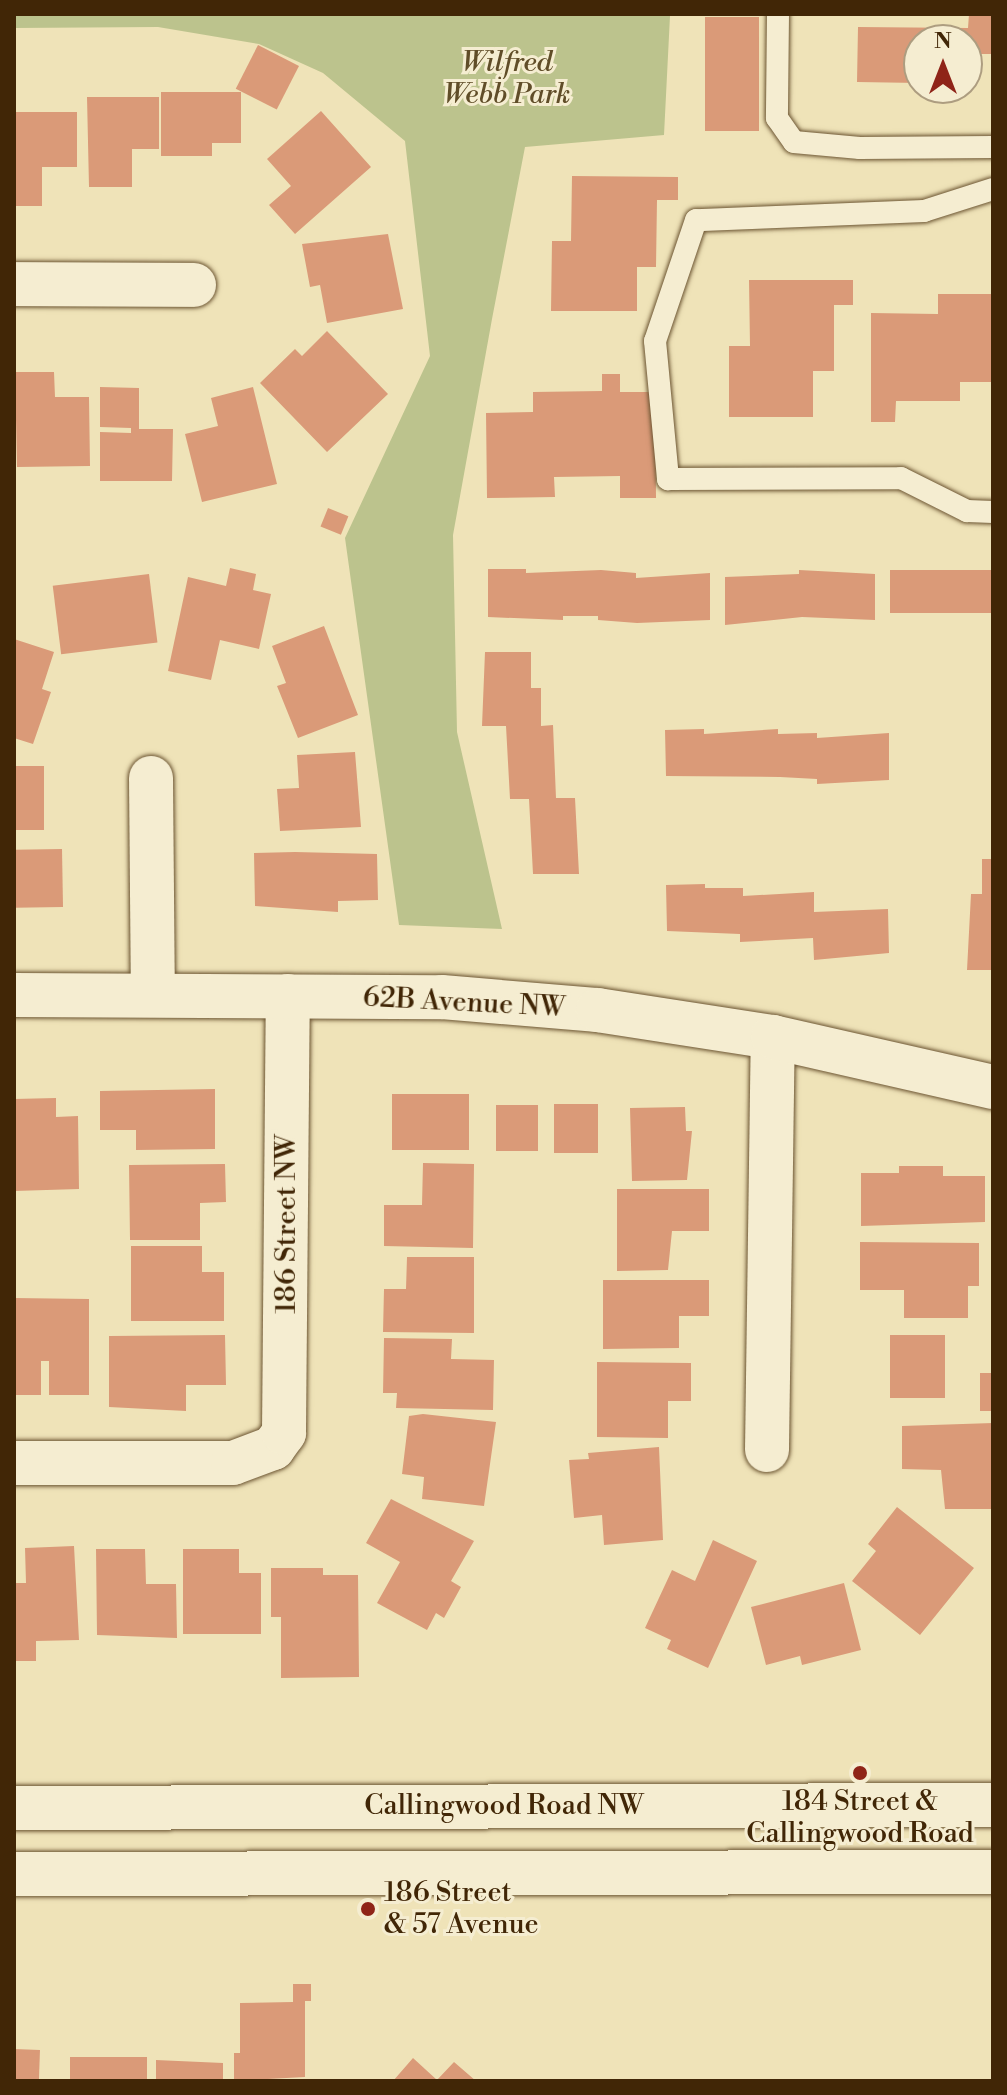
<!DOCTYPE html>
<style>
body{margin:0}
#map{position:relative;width:1007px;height:2095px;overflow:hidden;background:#efe3b8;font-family:"Libre Bodoni",serif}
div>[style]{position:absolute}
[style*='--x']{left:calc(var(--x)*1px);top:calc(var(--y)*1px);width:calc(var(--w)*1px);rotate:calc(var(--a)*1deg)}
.green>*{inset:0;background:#bcc38d}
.building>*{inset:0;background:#da9a78;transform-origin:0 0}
.roads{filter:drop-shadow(0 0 2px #6c5532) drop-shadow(0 0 2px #6c5532)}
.service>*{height:22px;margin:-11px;padding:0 11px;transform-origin:11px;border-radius:11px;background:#f5edd1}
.minor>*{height:44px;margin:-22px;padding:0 22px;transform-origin:22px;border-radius:22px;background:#f5edd1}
.tertiary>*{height:44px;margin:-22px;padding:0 22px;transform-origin:22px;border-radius:22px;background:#f5edd1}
.secondary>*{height:44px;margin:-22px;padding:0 22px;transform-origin:22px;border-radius:22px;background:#f5edd1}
.dots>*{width:22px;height:22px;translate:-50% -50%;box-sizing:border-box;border:4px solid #f5edd1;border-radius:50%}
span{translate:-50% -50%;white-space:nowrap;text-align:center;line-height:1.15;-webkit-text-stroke:6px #f5edd1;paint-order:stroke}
.park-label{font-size:28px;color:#604d28;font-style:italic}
.street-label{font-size:28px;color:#412606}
.poi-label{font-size:28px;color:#412606}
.left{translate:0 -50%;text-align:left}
.frame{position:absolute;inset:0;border:16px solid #412606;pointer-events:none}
.north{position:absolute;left:903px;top:24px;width:80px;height:80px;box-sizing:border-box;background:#f5edd1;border:2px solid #ad9d80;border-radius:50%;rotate:0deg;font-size:22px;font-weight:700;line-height:32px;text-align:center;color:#412606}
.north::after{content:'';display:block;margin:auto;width:28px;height:36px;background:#8f2418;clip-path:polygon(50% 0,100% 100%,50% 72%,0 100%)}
</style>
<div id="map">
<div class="green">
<i style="clip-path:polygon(14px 14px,670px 16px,664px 135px,525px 147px,492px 319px,453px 535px,457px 732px,502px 929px,399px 925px,345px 538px,430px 356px,405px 141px,323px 73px,259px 44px,158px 27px,14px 28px)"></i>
</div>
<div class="building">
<i style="clip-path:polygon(969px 14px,993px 14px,993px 54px,973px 54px,973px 83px,967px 83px,967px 40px,919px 40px,919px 83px,857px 82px,858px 27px,968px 28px)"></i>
<i style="left:705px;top:17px;width:54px;height:114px"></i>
<i style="left:258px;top:45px;width:46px;height:49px;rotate:27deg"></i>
<i style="clip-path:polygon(161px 92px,241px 92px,241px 143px,212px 143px,212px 156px,161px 156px)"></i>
<i style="clip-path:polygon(87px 97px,159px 97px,159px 149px,132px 149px,132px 187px,89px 187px)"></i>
<i style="clip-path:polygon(321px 111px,371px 167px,295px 234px,269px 205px,291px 186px,267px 159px)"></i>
<i style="clip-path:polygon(14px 112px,77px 112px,77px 167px,42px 167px,42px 206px,14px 206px)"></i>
<i style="clip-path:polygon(572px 176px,678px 177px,678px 200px,657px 200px,656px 267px,637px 267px,637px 311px,551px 311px,552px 241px,571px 241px)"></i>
<i style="clip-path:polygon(388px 234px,403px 309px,327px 323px,320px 285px,310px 287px,302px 244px)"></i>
<i style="clip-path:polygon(749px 280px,853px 280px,853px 305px,834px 305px,834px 371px,813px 371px,813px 417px,729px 417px,729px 346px,750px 346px)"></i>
<i style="clip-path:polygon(938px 294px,993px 294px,993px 382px,960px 382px,960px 401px,896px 401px,895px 422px,871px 422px,871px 313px,938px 314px)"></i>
<i style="clip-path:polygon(327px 331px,388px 394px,327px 452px,260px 383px,295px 349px,302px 356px)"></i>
<i style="clip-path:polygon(15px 372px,54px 372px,55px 397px,89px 397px,90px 466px,17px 467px)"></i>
<i style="clip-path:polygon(602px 374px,620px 374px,620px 392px,655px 392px,656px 498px,620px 498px,620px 476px,554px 477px,555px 497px,487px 498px,486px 413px,533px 412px,533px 392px,602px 391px)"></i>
<i style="clip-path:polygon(100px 387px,139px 388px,139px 429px,173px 429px,172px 481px,100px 481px,100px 432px,131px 433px,131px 428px,100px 427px)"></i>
<i style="clip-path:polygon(253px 387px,277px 484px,202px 502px,185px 434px,218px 426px,211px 398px)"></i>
<i style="left:328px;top:508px;width:22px;height:20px;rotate:22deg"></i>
<i style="clip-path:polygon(230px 568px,256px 574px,253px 590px,271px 594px,259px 649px,220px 640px,211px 680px,168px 671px,188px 577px,226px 586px)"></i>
<i style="clip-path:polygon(488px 569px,526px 569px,526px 573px,601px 570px,636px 573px,636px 578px,710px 573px,710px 620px,637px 623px,598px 620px,598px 616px,563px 616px,563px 620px,488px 617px)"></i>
<i style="clip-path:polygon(799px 570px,875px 574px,875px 620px,802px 617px,725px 625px,725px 577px,799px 574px)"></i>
<i style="left:993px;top:570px;width:43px;height:103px;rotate:90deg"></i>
<i style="left:149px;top:574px;width:69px;height:97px;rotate:83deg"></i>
<i style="clip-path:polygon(324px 626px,358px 715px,298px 738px,277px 686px,286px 683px,272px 646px)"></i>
<i style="clip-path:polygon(14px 639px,54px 652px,42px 689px,51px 692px,33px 744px,14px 738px)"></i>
<i style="clip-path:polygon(485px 652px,531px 652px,531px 688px,541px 688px,541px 726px,553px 725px,556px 798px,575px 798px,579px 874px,533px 874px,529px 799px,510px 799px,506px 726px,482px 726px)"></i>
<i style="clip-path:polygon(704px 729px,704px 734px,778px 729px,778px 734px,817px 733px,817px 738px,889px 733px,889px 780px,817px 784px,817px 779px,780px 777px,666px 776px,665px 730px)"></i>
<i style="clip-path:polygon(355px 752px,361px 827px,280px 831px,277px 789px,299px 788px,297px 755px)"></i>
<i style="left:14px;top:766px;width:30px;height:64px"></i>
<i style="left:62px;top:849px;width:58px;height:48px;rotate:89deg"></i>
<i style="clip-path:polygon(295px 852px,377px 854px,378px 900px,338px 901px,338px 912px,255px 906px,254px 853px)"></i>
<i style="clip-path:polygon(982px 859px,993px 859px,993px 970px,967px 970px,971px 894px,982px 894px)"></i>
<i style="clip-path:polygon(705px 884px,705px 888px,743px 888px,743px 896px,814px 892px,814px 912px,888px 909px,889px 953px,814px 960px,813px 938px,740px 942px,740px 934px,667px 931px,666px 885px)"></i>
<i style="clip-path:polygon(215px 1089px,215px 1149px,136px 1150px,136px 1130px,100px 1130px,100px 1091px)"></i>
<i style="left:392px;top:1094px;width:77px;height:56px"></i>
<i style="clip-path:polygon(56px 1098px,56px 1117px,78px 1116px,79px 1189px,14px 1191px,14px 1099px)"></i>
<i style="left:554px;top:1104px;width:44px;height:49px"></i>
<i style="left:496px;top:1105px;width:42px;height:46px"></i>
<i style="clip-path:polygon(685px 1107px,686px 1131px,692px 1131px,687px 1180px,632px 1181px,630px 1108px)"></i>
<i style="clip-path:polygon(423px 1163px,474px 1164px,473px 1248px,384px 1246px,384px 1205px,422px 1205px)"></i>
<i style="clip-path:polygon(225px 1164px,226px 1202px,200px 1203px,200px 1240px,130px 1240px,129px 1165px)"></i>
<i style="clip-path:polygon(899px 1166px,943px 1166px,943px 1176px,985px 1176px,985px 1222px,861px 1226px,861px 1173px,899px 1173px)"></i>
<i style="clip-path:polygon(617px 1189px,709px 1189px,709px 1231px,672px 1231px,668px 1270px,617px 1271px)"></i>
<i style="clip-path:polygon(860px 1242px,979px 1243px,979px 1286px,968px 1286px,968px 1318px,904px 1318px,904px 1290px,860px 1290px)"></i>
<i style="clip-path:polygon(131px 1246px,202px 1246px,202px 1272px,224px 1272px,224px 1321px,131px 1321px)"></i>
<i style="clip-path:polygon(407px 1257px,474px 1257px,474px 1333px,383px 1332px,384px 1289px,406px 1289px)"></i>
<i style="clip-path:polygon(603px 1280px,709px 1280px,709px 1316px,679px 1316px,679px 1348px,603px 1349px)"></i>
<i style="clip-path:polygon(14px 1298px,89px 1299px,89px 1395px,49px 1395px,49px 1361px,41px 1361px,41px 1395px,14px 1395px)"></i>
<i style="clip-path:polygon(225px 1335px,226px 1385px,186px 1385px,186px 1411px,109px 1407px,109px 1336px)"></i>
<i style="left:890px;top:1335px;width:55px;height:63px"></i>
<i style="clip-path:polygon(384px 1338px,452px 1339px,451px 1359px,494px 1360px,493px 1410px,396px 1408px,397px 1393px,383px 1393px)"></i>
<i style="clip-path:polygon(597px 1362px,691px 1363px,691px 1401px,668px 1401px,668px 1438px,597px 1437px)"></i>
<i style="left:980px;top:1373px;width:13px;height:38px"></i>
<i style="clip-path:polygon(423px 1414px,496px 1422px,484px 1506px,422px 1499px,424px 1477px,402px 1474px,409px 1416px)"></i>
<i style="clip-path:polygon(993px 1423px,993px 1509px,945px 1509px,941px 1470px,902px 1469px,902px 1426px)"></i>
<i style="clip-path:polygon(659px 1447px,663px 1540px,604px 1545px,602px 1515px,574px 1518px,569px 1460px,589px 1459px,588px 1453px)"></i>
<i style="clip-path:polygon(391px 1499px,474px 1541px,451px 1581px,461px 1587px,444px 1618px,436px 1613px,427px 1630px,377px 1603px,400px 1562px,366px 1543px)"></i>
<i style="clip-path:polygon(897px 1507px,974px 1568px,920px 1635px,852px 1581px,876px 1551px,868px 1544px)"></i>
<i style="clip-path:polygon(713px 1540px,757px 1561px,708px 1668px,667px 1649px,671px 1640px,645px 1628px,672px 1570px,695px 1581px)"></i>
<i style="clip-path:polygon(74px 1546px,79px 1640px,36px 1641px,36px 1661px,14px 1661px,14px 1583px,26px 1583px,25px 1548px)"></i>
<i style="clip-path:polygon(96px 1549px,145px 1549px,146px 1584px,176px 1584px,177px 1638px,97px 1635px)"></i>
<i style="clip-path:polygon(183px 1549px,239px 1549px,239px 1573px,261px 1573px,261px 1634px,183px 1634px)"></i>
<i style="clip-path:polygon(271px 1568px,323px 1568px,323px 1575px,358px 1575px,359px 1677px,281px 1678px,281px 1617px,271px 1617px)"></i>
<i style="clip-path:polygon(844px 1583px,861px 1650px,802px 1665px,800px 1656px,766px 1665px,751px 1607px)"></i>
<i style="clip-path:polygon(293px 1984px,311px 1984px,311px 2001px,305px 2001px,305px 2077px,234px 2081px,234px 2053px,240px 2053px,240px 2003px,293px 2002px)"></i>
<i style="left:14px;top:2049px;width:26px;height:32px;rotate:2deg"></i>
<i style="left:70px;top:2057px;width:77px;height:24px"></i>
<i style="clip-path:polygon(413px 2058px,437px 2080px,454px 2062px,476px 2081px,393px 2081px)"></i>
<i style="clip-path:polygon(156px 2060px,223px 2063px,223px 2081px,156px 2081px)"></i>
</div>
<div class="roads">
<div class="service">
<i style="--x:778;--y:14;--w:104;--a:90.6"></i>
<i style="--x:777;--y:118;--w:29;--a:55"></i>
<i style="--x:794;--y:142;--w:66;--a:5.2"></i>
<i style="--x:860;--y:148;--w:133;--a:-0.4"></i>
<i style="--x:993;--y:189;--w:72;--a:162.3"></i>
<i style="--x:924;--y:211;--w:228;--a:177.7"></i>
<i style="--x:696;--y:220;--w:128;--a:108.7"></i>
<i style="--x:655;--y:341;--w:139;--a:84.6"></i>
<i style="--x:668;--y:479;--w:233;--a:-0.2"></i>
<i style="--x:901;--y:478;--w:74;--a:26.6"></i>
<i style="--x:967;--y:511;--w:26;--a:2"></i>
</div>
<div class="minor">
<i style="--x:14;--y:284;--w:180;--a:0.3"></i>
<i style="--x:151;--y:778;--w:217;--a:89.5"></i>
<i style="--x:767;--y:1450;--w:413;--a:-89.2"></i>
<i style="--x:14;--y:1463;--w:219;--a:0"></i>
<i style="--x:233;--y:1463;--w:43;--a:-20.6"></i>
<i style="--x:273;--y:1448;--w:19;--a:-54"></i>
<i style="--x:284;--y:1433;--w:437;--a:-89.5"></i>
</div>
<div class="tertiary">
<i style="--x:14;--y:995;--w:428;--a:0.3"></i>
<i style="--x:442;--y:997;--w:157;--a:4.8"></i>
<i style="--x:598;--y:1010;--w:177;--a:8.8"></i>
<i style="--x:773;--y:1037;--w:226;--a:12.8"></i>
</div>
<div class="secondary">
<i style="--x:14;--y:1808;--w:979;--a:-0.18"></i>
<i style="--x:14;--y:1874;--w:979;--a:-0.12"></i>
</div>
</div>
<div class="dots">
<i style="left:860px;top:1773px;background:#8f2418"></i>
<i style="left:368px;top:1909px;background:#8f2418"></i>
</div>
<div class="park-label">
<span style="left:507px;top:79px">Wilfred<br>Webb Park</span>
</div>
<div class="street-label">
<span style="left:464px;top:1003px;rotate:3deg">62B Avenue NW</span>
<span style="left:287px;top:1224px;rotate:-90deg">186 Street NW</span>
<span style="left:504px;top:1806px">Callingwood Road NW</span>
</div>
<div class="poi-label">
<span style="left:860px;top:1818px">184 Street &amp;<br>Callingwood Road</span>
<span class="left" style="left:384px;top:1909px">186 Street<br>&amp; 57 Avenue</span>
</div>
<div class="frame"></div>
<div class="north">N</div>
</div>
